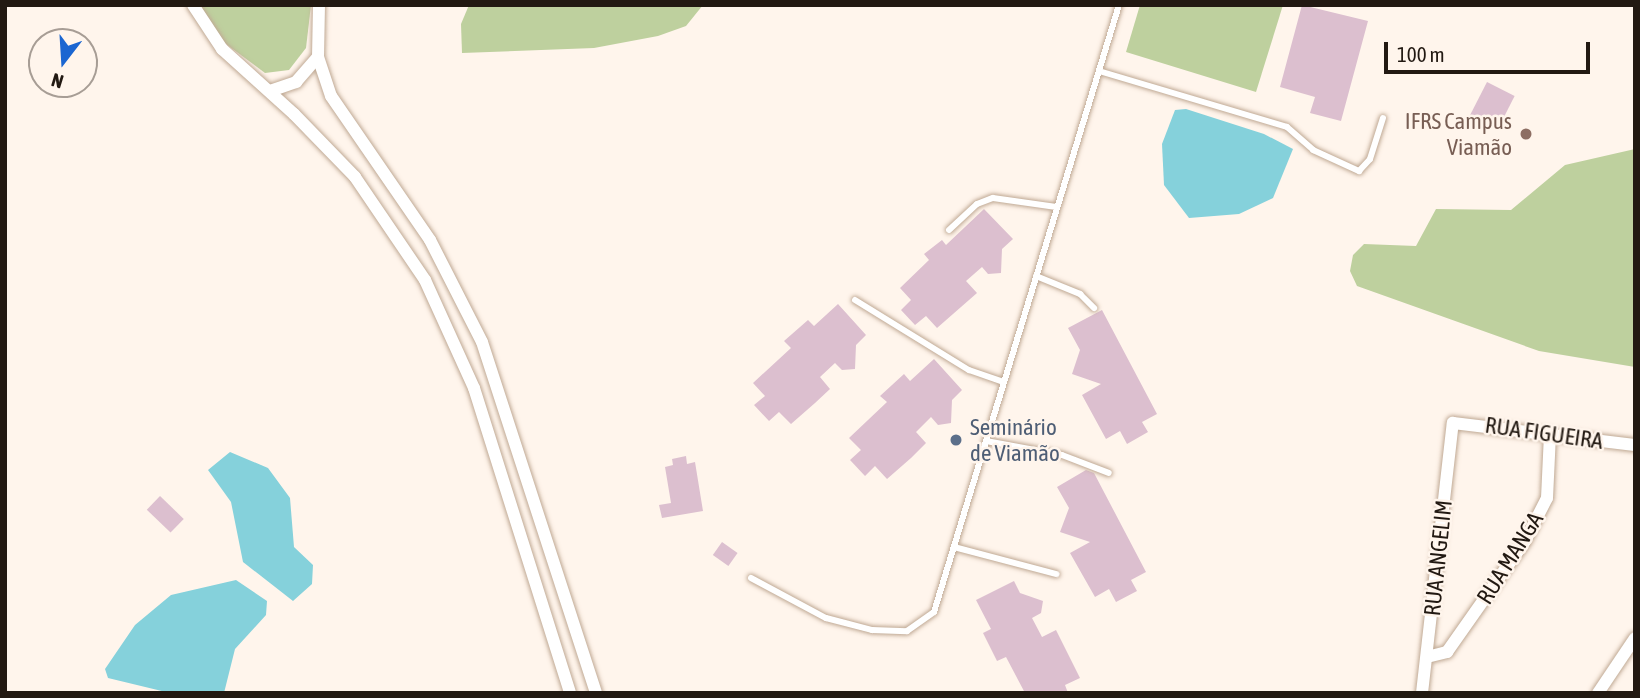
<!DOCTYPE html>
<meta charset="utf-8">
<style>
body{margin:0}
#map{position:relative;width:1640px;height:698px;overflow:hidden;background:#fff5ec;font-family:"Asap Condensed",sans-serif}
div>[style]{position:absolute}
[style*='--x']{left:calc(var(--x)*1px);top:calc(var(--y)*1px);width:calc(var(--w)*1px);rotate:calc(var(--a)*1deg)}
.green>*{inset:0;background:#bed09e}
.water>*{inset:0;background:#85d1db}
.building>*{inset:0;background:#dcbfcf;transform-origin:0 0}
.roads{filter:drop-shadow(0 0 2px #c0a994) drop-shadow(0 0 2px #c0a994)}
.service>*{height:6px;margin:-3px;padding:0 3px;transform-origin:3px;border-radius:3px;background:#fff}
.minor>*{height:12px;margin:-6px;padding:0 6px;transform-origin:6px;border-radius:6px;background:#fff}
.dots>*{width:19px;height:19px;translate:-50% -50%;box-sizing:border-box;border:4px solid #fff5ec;border-radius:50%}
span{translate:-50% -50%;white-space:nowrap;text-align:center;line-height:1.15;-webkit-text-stroke:5px #fff5ec;paint-order:stroke}
.education-label{font-size:23px;color:#785e54}
.right{translate:-100% -50%;text-align:right}
.service-label{font-size:23px;color:#4e5e75}
.left{translate:0 -50%;text-align:left}
.street-label{font-size:23px;color:#221912}
.frame{position:absolute;inset:0;border:7px solid #221912;pointer-events:none}
.north{position:absolute;left:28px;top:28px;width:70px;height:70px;box-sizing:border-box;background:#fff5ec;border:2px solid #a79d95;border-radius:50%;rotate:197deg;font-size:19px;font-weight:700;line-height:28px;text-align:center;color:#221912}
.north::after{content:'';display:block;margin:auto;width:24px;height:32px;background:#1b66d1;clip-path:polygon(50% 0,100% 100%,50% 72%,0 100%)}
.scale{position:absolute;left:1384px;top:42px;width:206px;height:32px;box-sizing:border-box;border:4px solid #221912;border-top:0;padding-left:9px;font-size:21px;line-height:24px;white-space:nowrap;color:#221912;-webkit-text-stroke:5px #fff5ec;paint-order:stroke}
</style>
<div id="map">
<div class="green">
<i style="clip-path:polygon(199px 5px,311px 5px,306px 48px,289px 70px,265px 73px,222px 41px)"></i>
<i style="clip-path:polygon(469px 5px,703px 5px,686px 26px,658px 36px,594px 48px,462px 53px,461px 24px)"></i>
<i style="clip-path:polygon(1140px 5px,1283px 5px,1256px 92px,1126px 52px)"></i>
<i style="clip-path:polygon(1635px 149px,1635px 367px,1539px 351px,1357px 286px,1350px 271px,1353px 255px,1364px 244px,1416px 246px,1436px 209px,1511px 210px,1565px 165px)"></i>
</div>
<div class="water">
<i style="clip-path:polygon(1186px 109px,1264px 134px,1293px 149px,1273px 198px,1239px 214px,1189px 218px,1164px 185px,1162px 144px,1175px 110px)"></i>
<i style="clip-path:polygon(230px 452px,268px 468px,290px 498px,294px 547px,313px 565px,312px 584px,293px 601px,243px 562px,231px 502px,208px 470px)"></i>
<i style="clip-path:polygon(236px 580px,267px 601px,266px 615px,235px 649px,224px 693px,170px 693px,108px 678px,105px 669px,135px 625px,171px 595px)"></i>
</div>
<div class="building">
<i style="clip-path:polygon(1302px 5px,1368px 21px,1341px 121px,1310px 113px,1315px 97px,1280px 87px)"></i>
<i style="left:1487px;top:82px;width:31px;height:38px;rotate:27deg"></i>
<i style="clip-path:polygon(984px 209px,1013px 239px,1002px 249px,1001px 273px,988px 274px,982px 267px,966px 281px,977px 293px,937px 328px,926px 316px,915px 325px,901px 310px,911px 300px,900px 288px,929px 260px,924px 254px,942px 240px,946px 245px)"></i>
<i style="clip-path:polygon(838px 304px,866px 335px,856px 345px,855px 369px,842px 370px,835px 363px,820px 377px,830px 389px,815px 403px,791px 424px,779px 412px,769px 421px,754px 405px,765px 396px,753px 383px,791px 348px,784px 341px,808px 320px,814px 326px)"></i>
<i style="clip-path:polygon(1102px 310px,1157px 414px,1142px 422px,1148px 432px,1127px 444px,1120px 431px,1106px 439px,1082px 395px,1101px 384px,1072px 374px,1080px 350px,1068px 328px)"></i>
<i style="clip-path:polygon(934px 359px,962px 390px,952px 400px,951px 423px,938px 425px,931px 417px,916px 432px,926px 443px,911px 458px,887px 479px,875px 466px,865px 476px,850px 460px,861px 450px,849px 438px,887px 402px,880px 396px,904px 374px,910px 381px)"></i>
<i style="clip-path:polygon(686px 456px,687px 464px,695px 462px,703px 511px,662px 518px,659px 505px,671px 503px,665px 467px,673px 465px,672px 459px)"></i>
<i style="clip-path:polygon(1086px 470px,1094px 473px,1146px 572px,1131px 580px,1137px 591px,1116px 602px,1109px 589px,1095px 597px,1070px 553px,1090px 542px,1060px 532px,1069px 508px,1057px 487px)"></i>
<i style="left:160px;top:496px;width:33px;height:19px;rotate:44deg"></i>
<i style="left:722px;top:542px;width:19px;height:16px;rotate:35deg"></i>
<i style="clip-path:polygon(1014px 581px,1020px 593px,1043px 601px,1041px 613px,1032px 618px,1042px 637px,1056px 630px,1080px 678px,1065px 685px,1068px 693px,1025px 693px,1006px 657px,997px 661px,983px 633px,991px 629px,976px 600px)"></i>
</div>
<div class="roads">
<div class="service">
<i style="--x:1099;--y:71;--w:196;--a:16.6"></i>
<i style="--x:1287;--y:127;--w:35;--a:41"></i>
<i style="--x:1313;--y:150;--w:51;--a:24.5"></i>
<i style="--x:1359;--y:171;--w:16;--a:-47"></i>
<i style="--x:1370;--y:159;--w:43;--a:-72.4"></i>
<i style="--x:949;--y:230;--w:38;--a:-43"></i>
<i style="--x:977;--y:204;--w:17;--a:-21"></i>
<i style="--x:993;--y:198;--w:64;--a:8.1"></i>
<i style="--x:1036;--y:276;--w:48;--a:22.2"></i>
<i style="--x:1080;--y:294;--w:20;--a:45"></i>
<i style="--x:855;--y:300;--w:134;--a:31.6"></i>
<i style="--x:969;--y:370;--w:37;--a:19"></i>
<i style="--x:986;--y:441;--w:77;--a:10.4"></i>
<i style="--x:1062;--y:455;--w:50;--a:21"></i>
<i style="--x:954;--y:547;--w:106;--a:14.8"></i>
<i style="--x:751;--y:578;--w:85;--a:28.1"></i>
<i style="--x:826;--y:618;--w:48;--a:14.6"></i>
<i style="--x:872;--y:630;--w:35;--a:2"></i>
<i style="--x:907;--y:631;--w:33;--a:-35"></i>
<i style="--x:934;--y:612;--w:635;--a:-73.05"></i>
</div>
<div class="minor">
<i style="--x:193;--y:5;--w:53;--a:56.6"></i>
<i style="--x:222;--y:49;--w:97;--a:42.1"></i>
<i style="--x:294;--y:114;--w:88;--a:45.9"></i>
<i style="--x:355;--y:177;--w:125;--a:55.8"></i>
<i style="--x:425;--y:280;--w:119;--a:65.6"></i>
<i style="--x:474;--y:388;--w:320;--a:72.5"></i>
<i style="--x:319;--y:5;--w:52;--a:91.1"></i>
<i style="--x:318;--y:57;--w:41;--a:71.6"></i>
<i style="--x:331;--y:96;--w:175;--a:55.5"></i>
<i style="--x:430;--y:240;--w:114;--a:63"></i>
<i style="--x:482;--y:342;--w:369;--a:72"></i>
<i style="--x:270;--y:91;--w:28;--a:-19"></i>
<i style="--x:296;--y:82;--w:33;--a:-49"></i>
<i style="--x:1427;--y:657;--w:21;--a:-14"></i>
<i style="--x:1447;--y:652;--w:136;--a:-54.9"></i>
<i style="--x:1525;--y:541;--w:48;--a:-62.9"></i>
<i style="--x:1547;--y:498;--w:63;--a:-87.3"></i>
<i style="--x:1422;--y:693;--w:272;--a:-83.5"></i>
<i style="--x:1453;--y:423;--w:183;--a:6.9"></i>
<i style="--x:1598;--y:693;--w:66;--a:-56.1"></i>
</div>
</div>
<div class="dots">
<i style="left:1526px;top:134px;background:#8d6e63"></i>
<i style="left:956px;top:440px;background:#5c6f8a"></i>
</div>
<div class="education-label">
<span class="right" style="left:1512px;top:134px">IFRS Campus<br>Viamão</span>
</div>
<div class="service-label">
<span class="left" style="left:970px;top:440px">Seminário<br>de Viamão</span>
</div>
<div class="street-label">
<span style="left:1544px;top:433px;rotate:8deg">RUA FIGUEIRA</span>
<span style="left:1438px;top:558px;rotate:-84deg">RUA ANGELIM</span>
<span style="left:1510px;top:558px;rotate:-58deg">RUA MANGA</span>
</div>
<div class="frame"></div>
<div class="north">N</div>
<div class="scale">100 m</div>
</div>
